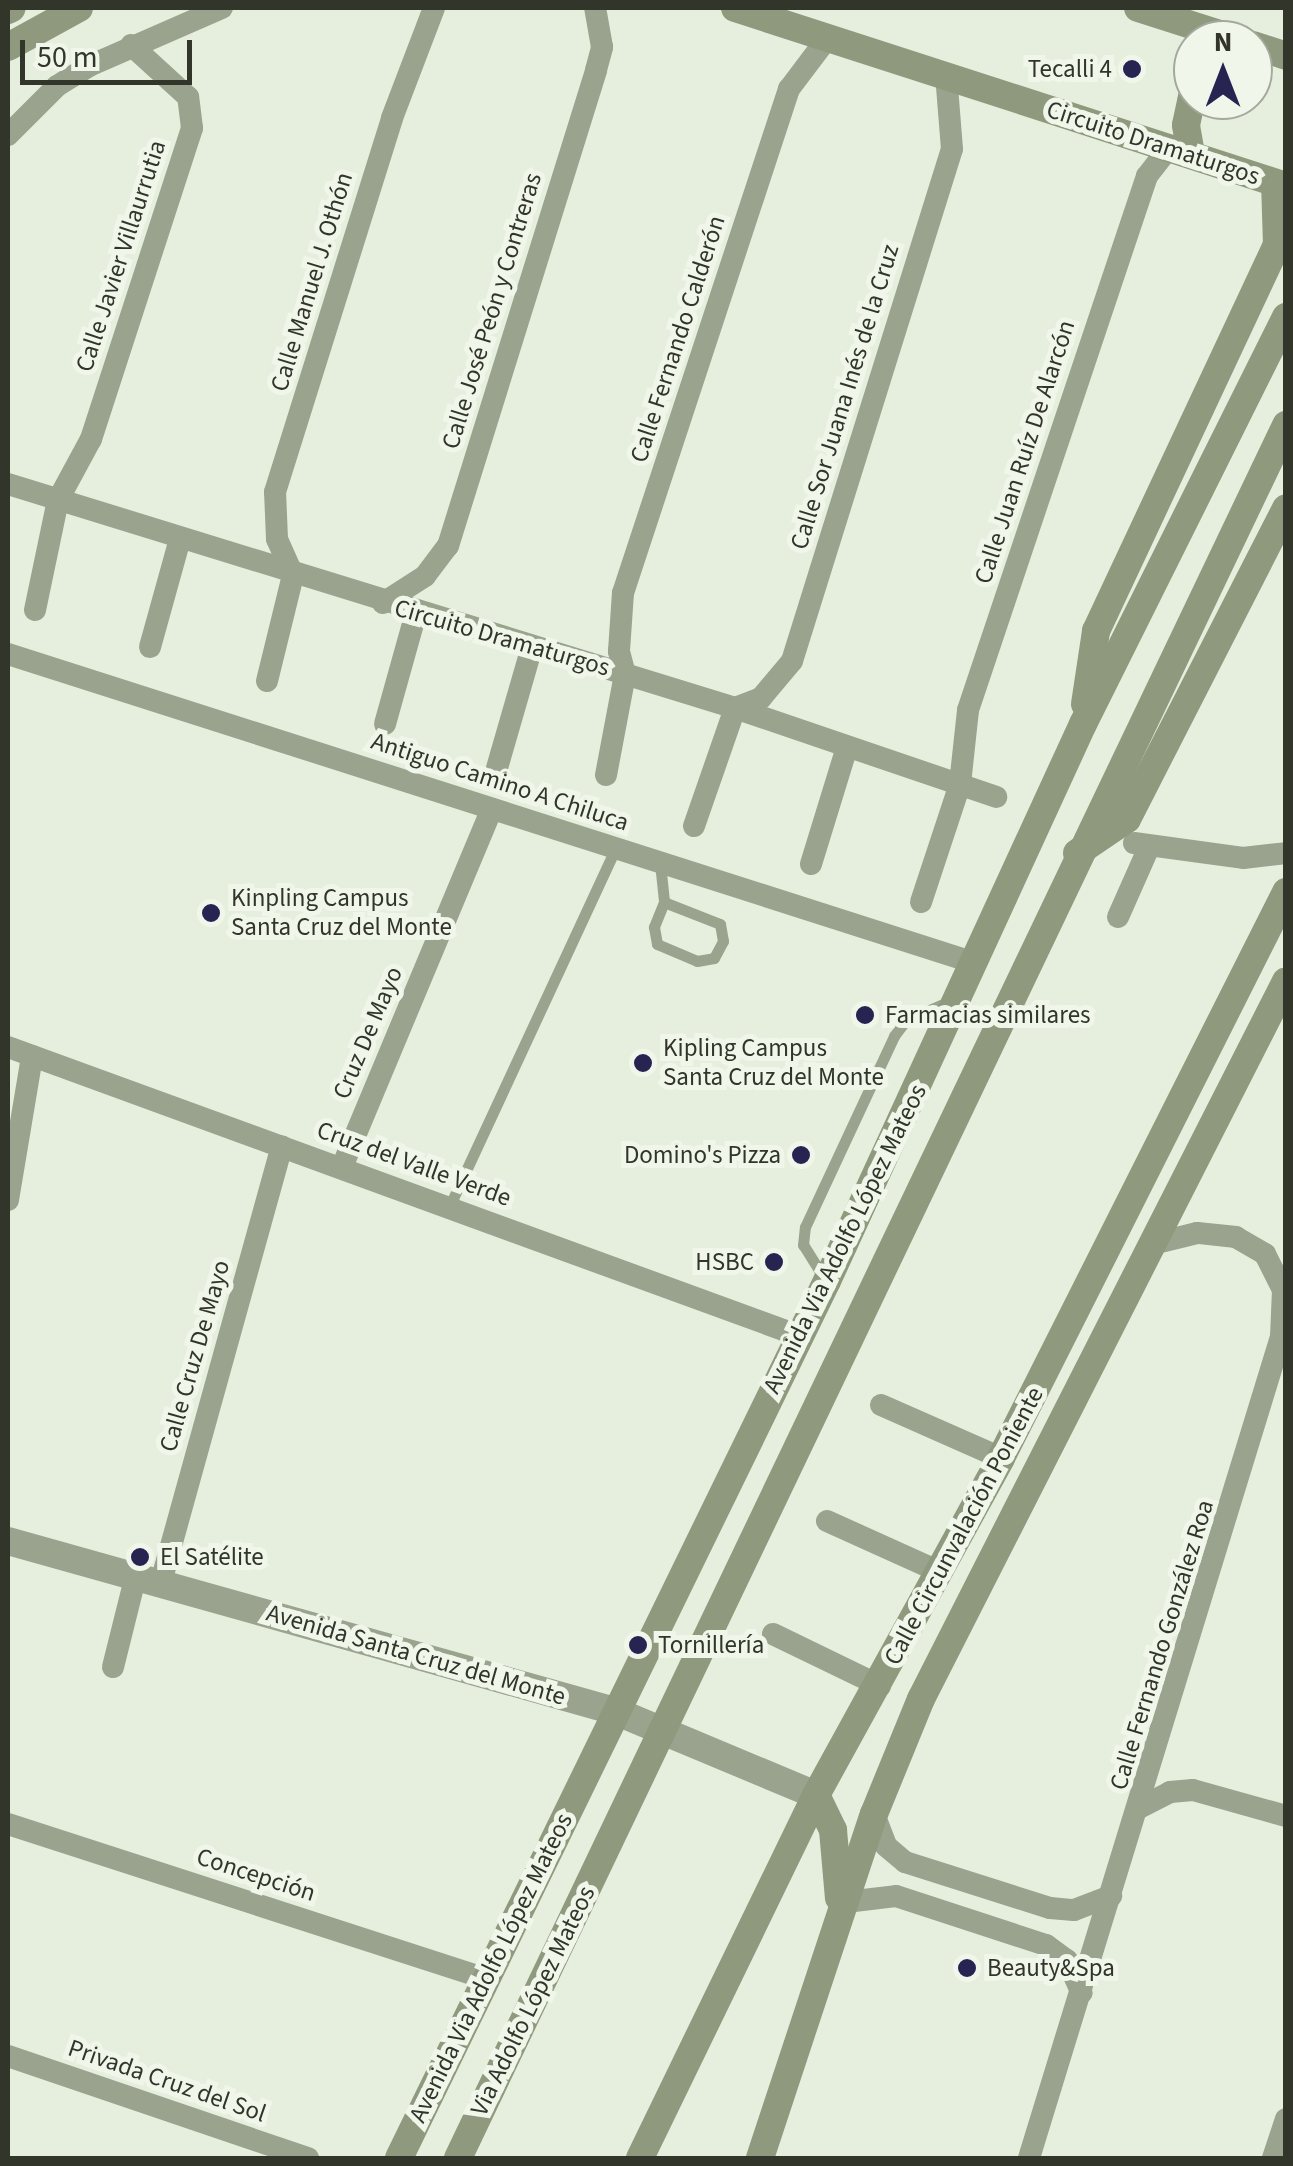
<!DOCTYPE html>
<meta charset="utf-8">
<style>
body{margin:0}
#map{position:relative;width:1293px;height:2166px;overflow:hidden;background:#e6efde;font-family:"Source Sans 3",sans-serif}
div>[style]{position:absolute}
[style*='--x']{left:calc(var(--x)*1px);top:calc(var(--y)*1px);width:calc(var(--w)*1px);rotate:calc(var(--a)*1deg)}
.service>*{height:11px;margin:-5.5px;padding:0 5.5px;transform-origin:5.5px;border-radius:5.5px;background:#99a38d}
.minor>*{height:22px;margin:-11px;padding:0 11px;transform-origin:11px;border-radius:11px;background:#99a38d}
.tertiary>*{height:28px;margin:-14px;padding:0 14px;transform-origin:14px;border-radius:14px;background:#99a38d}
.secondary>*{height:28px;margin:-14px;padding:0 14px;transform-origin:14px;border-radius:14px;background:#8f997d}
.dots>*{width:28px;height:28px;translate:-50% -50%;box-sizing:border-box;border:5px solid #f0f7ea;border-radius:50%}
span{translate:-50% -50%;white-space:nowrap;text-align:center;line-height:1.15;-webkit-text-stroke:10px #f0f7ea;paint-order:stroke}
.poi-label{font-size:25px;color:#31352a}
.right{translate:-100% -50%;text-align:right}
.left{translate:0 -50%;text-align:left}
.street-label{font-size:25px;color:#31352a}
.frame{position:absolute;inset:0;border:10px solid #31352a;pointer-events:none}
.north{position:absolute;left:1173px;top:20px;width:100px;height:100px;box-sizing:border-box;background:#f0f7ea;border:2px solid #a4a99d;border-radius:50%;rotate:0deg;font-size:28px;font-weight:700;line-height:40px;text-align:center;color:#31352a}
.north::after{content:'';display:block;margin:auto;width:35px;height:45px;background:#272451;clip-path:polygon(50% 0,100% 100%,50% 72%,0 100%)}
.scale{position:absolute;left:20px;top:40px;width:172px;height:45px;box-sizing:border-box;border:5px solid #31352a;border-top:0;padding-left:12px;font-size:30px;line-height:35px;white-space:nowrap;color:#31352a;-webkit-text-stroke:8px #f0f7ea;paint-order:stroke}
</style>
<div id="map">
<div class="service">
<i style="--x:660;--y:863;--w:39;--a:84"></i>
<i style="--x:664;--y:902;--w:27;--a:112"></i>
<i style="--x:654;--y:927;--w:17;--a:80"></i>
<i style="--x:657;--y:944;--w:43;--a:23"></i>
<i style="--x:697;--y:961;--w:17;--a:-10"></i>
<i style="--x:714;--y:958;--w:19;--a:-62"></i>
<i style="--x:723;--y:941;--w:17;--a:-100"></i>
<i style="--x:720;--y:924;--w:60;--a:-158.6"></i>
<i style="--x:450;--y:1205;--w:392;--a:-65.1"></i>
<i style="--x:824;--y:1278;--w:39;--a:-122"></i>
<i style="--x:803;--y:1245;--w:18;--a:-84"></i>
<i style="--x:805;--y:1227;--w:211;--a:-65"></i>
<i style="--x:894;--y:1036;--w:20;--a:-53"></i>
<i style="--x:906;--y:1020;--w:48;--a:-23.4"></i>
</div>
<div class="minor">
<i style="--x:8;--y:135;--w:69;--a:-45"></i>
<i style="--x:57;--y:86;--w:38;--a:-32"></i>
<i style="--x:89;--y:66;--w:145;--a:-23.6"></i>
<i style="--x:8;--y:484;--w:761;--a:17.12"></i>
<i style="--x:735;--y:708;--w:276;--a:18.8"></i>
<i style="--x:383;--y:603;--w:50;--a:-32.7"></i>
<i style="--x:425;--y:576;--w:38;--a:-53"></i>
<i style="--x:448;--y:546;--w:498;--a:-72.7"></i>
<i style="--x:596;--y:70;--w:24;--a:-75"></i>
<i style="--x:602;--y:47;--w:40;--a:-100"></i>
<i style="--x:35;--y:610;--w:112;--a:-78.2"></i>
<i style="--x:58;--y:500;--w:69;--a:-61.6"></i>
<i style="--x:91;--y:439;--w:327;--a:-72"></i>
<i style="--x:192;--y:128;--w:31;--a:-97"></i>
<i style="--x:188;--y:97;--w:77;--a:-137.6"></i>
<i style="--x:150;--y:647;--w:112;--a:-74.5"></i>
<i style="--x:8;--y:654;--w:1015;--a:17.72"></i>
<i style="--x:267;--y:681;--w:109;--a:-76.2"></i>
<i style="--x:293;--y:575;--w:39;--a:-114"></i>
<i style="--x:277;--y:539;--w:47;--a:-92.4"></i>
<i style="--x:275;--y:492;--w:392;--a:-72.6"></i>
<i style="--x:392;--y:118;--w:118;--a:-69.1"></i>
<i style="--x:385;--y:724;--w:115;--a:-74.4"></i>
<i style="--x:497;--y:768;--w:126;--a:-73.9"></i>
<i style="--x:606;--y:775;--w:103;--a:-79.3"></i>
<i style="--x:625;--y:674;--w:24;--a:-105"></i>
<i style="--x:619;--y:651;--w:58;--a:-86.1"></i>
<i style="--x:623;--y:593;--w:531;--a:-71.77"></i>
<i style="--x:789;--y:89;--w:66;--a:-53"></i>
<i style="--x:694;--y:826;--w:125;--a:-70.8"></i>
<i style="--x:735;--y:708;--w:28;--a:-21"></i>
<i style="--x:761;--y:698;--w:48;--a:-50"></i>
<i style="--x:792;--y:661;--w:536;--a:-72.65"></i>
<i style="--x:952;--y:149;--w:75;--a:-94.6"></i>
<i style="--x:1134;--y:843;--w:110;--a:7.8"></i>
<i style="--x:1243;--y:858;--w:43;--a:-6.6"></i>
<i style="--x:811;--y:864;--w:122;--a:-72.9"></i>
<i style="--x:921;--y:902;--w:124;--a:-71.7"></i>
<i style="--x:960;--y:784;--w:74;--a:-83.8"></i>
<i style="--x:968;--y:710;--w:563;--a:-71.47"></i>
<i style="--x:1147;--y:176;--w:37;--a:-52"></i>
<i style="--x:1118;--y:917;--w:77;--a:-66.1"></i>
<i style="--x:8;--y:1047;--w:843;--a:20.05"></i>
<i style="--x:342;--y:1167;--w:388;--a:-67.3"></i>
<i style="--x:8;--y:1200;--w:146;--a:-80.5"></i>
<i style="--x:881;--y:1405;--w:131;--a:23.8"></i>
<i style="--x:827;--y:1521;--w:124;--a:24.3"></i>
<i style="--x:161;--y:1582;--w:452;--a:-74.5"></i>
<i style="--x:773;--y:1634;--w:119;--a:25.9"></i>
<i style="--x:113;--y:1667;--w:95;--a:-76"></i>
<i style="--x:1141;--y:1807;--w:33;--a:-27"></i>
<i style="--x:1170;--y:1792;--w:23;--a:-5"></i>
<i style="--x:1193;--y:1790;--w:97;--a:15.6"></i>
<i style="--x:874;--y:1814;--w:34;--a:69"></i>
<i style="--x:886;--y:1846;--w:25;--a:40"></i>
<i style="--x:905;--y:1862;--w:152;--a:17.6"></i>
<i style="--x:1050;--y:1908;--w:24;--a:5"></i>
<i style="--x:1074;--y:1910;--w:40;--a:-21"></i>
<i style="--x:8;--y:1824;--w:503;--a:17.93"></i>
<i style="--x:846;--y:1902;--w:50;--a:-6.8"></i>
<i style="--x:896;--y:1896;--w:158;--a:18.1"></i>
<i style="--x:1046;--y:1945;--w:26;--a:36"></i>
<i style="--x:1067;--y:1960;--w:36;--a:66"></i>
<i style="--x:8;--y:2056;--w:317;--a:18.8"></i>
<i style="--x:1029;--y:2158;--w:859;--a:-72.94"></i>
<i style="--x:1281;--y:1337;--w:47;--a:-87.6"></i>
<i style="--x:1283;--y:1290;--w:40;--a:-116.6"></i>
<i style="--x:1265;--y:1254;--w:34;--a:-150"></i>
<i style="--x:1236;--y:1237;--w:39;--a:-174"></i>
<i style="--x:1197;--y:1233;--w:41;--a:166"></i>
<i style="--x:1273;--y:2158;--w:41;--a:-71.6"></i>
</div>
<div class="tertiary">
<i style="--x:8;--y:1541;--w:630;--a:15.65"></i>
<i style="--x:615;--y:1711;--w:218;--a:22.7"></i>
</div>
<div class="secondary">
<i style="--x:735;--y:8;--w:579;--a:17.9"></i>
<i style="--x:1138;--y:8;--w:105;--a:17.7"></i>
<i style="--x:8;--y:10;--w:4;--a:-27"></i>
<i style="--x:1253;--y:45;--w:35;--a:18"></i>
<i style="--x:8;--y:47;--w:81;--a:-28.8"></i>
<i style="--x:1191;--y:154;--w:29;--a:-100"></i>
<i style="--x:1186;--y:125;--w:34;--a:-78"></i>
<i style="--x:1085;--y:704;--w:74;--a:-81.4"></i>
<i style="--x:1096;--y:631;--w:426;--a:-64.9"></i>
<i style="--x:1277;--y:245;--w:62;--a:-91.8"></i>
<i style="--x:1077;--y:853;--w:60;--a:-34.2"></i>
<i style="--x:1127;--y:819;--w:349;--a:-62.9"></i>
<i style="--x:816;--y:1795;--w:39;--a:64"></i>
<i style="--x:833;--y:1830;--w:68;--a:85"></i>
<i style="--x:399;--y:2158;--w:976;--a:-63.99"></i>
<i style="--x:827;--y:1281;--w:613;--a:-65.32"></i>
<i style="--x:1083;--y:724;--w:455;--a:-63.5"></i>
<i style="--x:458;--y:2158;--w:1921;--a:-64.46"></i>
<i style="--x:640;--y:2158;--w:403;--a:-64.1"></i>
<i style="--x:816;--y:1795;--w:384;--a:-61.2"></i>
<i style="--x:1001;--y:1458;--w:634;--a:-63.27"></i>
<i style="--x:760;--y:2158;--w:362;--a:-71.7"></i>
<i style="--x:874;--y:1814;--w:124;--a:-67.8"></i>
<i style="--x:921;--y:1699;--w:805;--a:-63.05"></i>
</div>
<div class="dots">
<i style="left:1132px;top:69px;background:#272451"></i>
<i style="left:211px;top:913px;background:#272451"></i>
<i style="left:865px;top:1015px;background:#272451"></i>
<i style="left:643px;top:1063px;background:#272451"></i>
<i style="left:801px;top:1155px;background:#272451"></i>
<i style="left:774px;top:1262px;background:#272451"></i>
<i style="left:140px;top:1557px;background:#272451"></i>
<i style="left:638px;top:1645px;background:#272451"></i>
<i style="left:967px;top:1968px;background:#272451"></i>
</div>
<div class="poi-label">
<span class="right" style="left:1112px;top:69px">Tecalli 4</span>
<span class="left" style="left:231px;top:913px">Kinpling Campus<br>Santa Cruz del Monte</span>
<span class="left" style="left:885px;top:1015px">Farmacias similares</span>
<span class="left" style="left:663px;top:1063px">Kipling Campus<br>Santa Cruz del Monte</span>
<span class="right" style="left:781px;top:1155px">Domino's Pizza</span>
<span class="right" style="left:754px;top:1262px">HSBC</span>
<span class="left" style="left:160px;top:1557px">El Satélite</span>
<span class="left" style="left:658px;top:1645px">Tornillería</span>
<span class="left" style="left:987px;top:1968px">Beauty&amp;Spa</span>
</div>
<div class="street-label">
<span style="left:1153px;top:143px;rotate:18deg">Circuito Dramaturgos</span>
<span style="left:121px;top:256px;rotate:-72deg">Calle Javier Villaurrutia</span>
<span style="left:312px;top:282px;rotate:-73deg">Calle Manuel J. Othón</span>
<span style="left:492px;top:311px;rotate:-73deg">Calle José Peón y Contreras</span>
<span style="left:678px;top:339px;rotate:-72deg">Calle Fernando Calderón</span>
<span style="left:845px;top:397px;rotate:-73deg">Calle Sor Juana Inés de la Cruz</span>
<span style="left:1025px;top:452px;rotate:-72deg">Calle Juan Ruíz De Alarcón</span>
<span style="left:502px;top:638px;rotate:16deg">Circuito Dramaturgos</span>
<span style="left:500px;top:782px;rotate:18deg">Antiguo Camino A Chiluca</span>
<span style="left:368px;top:1033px;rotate:-67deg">Cruz De Mayo</span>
<span style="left:414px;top:1164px;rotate:20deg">Cruz del Valle Verde</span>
<span style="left:845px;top:1239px;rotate:-64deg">Avenida Via Adolfo López Mateos</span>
<span style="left:195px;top:1356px;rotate:-74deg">Calle Cruz De Mayo</span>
<span style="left:964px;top:1526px;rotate:-62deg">Calle Circunvalación Poniente</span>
<span style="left:1162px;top:1645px;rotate:-73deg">Calle Fernando González Roa</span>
<span style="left:416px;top:1655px;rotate:16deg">Avenida Santa Cruz del Monte</span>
<span style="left:256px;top:1875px;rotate:18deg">Concepción</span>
<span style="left:491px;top:1968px;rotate:-64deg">Avenida Via Adolfo López Mateos</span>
<span style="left:533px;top:2001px;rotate:-64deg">Via Adolfo López Mateos</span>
<span style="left:167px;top:2081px;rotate:19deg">Privada Cruz del Sol</span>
</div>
<div class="frame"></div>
<div class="north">N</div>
<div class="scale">50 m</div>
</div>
